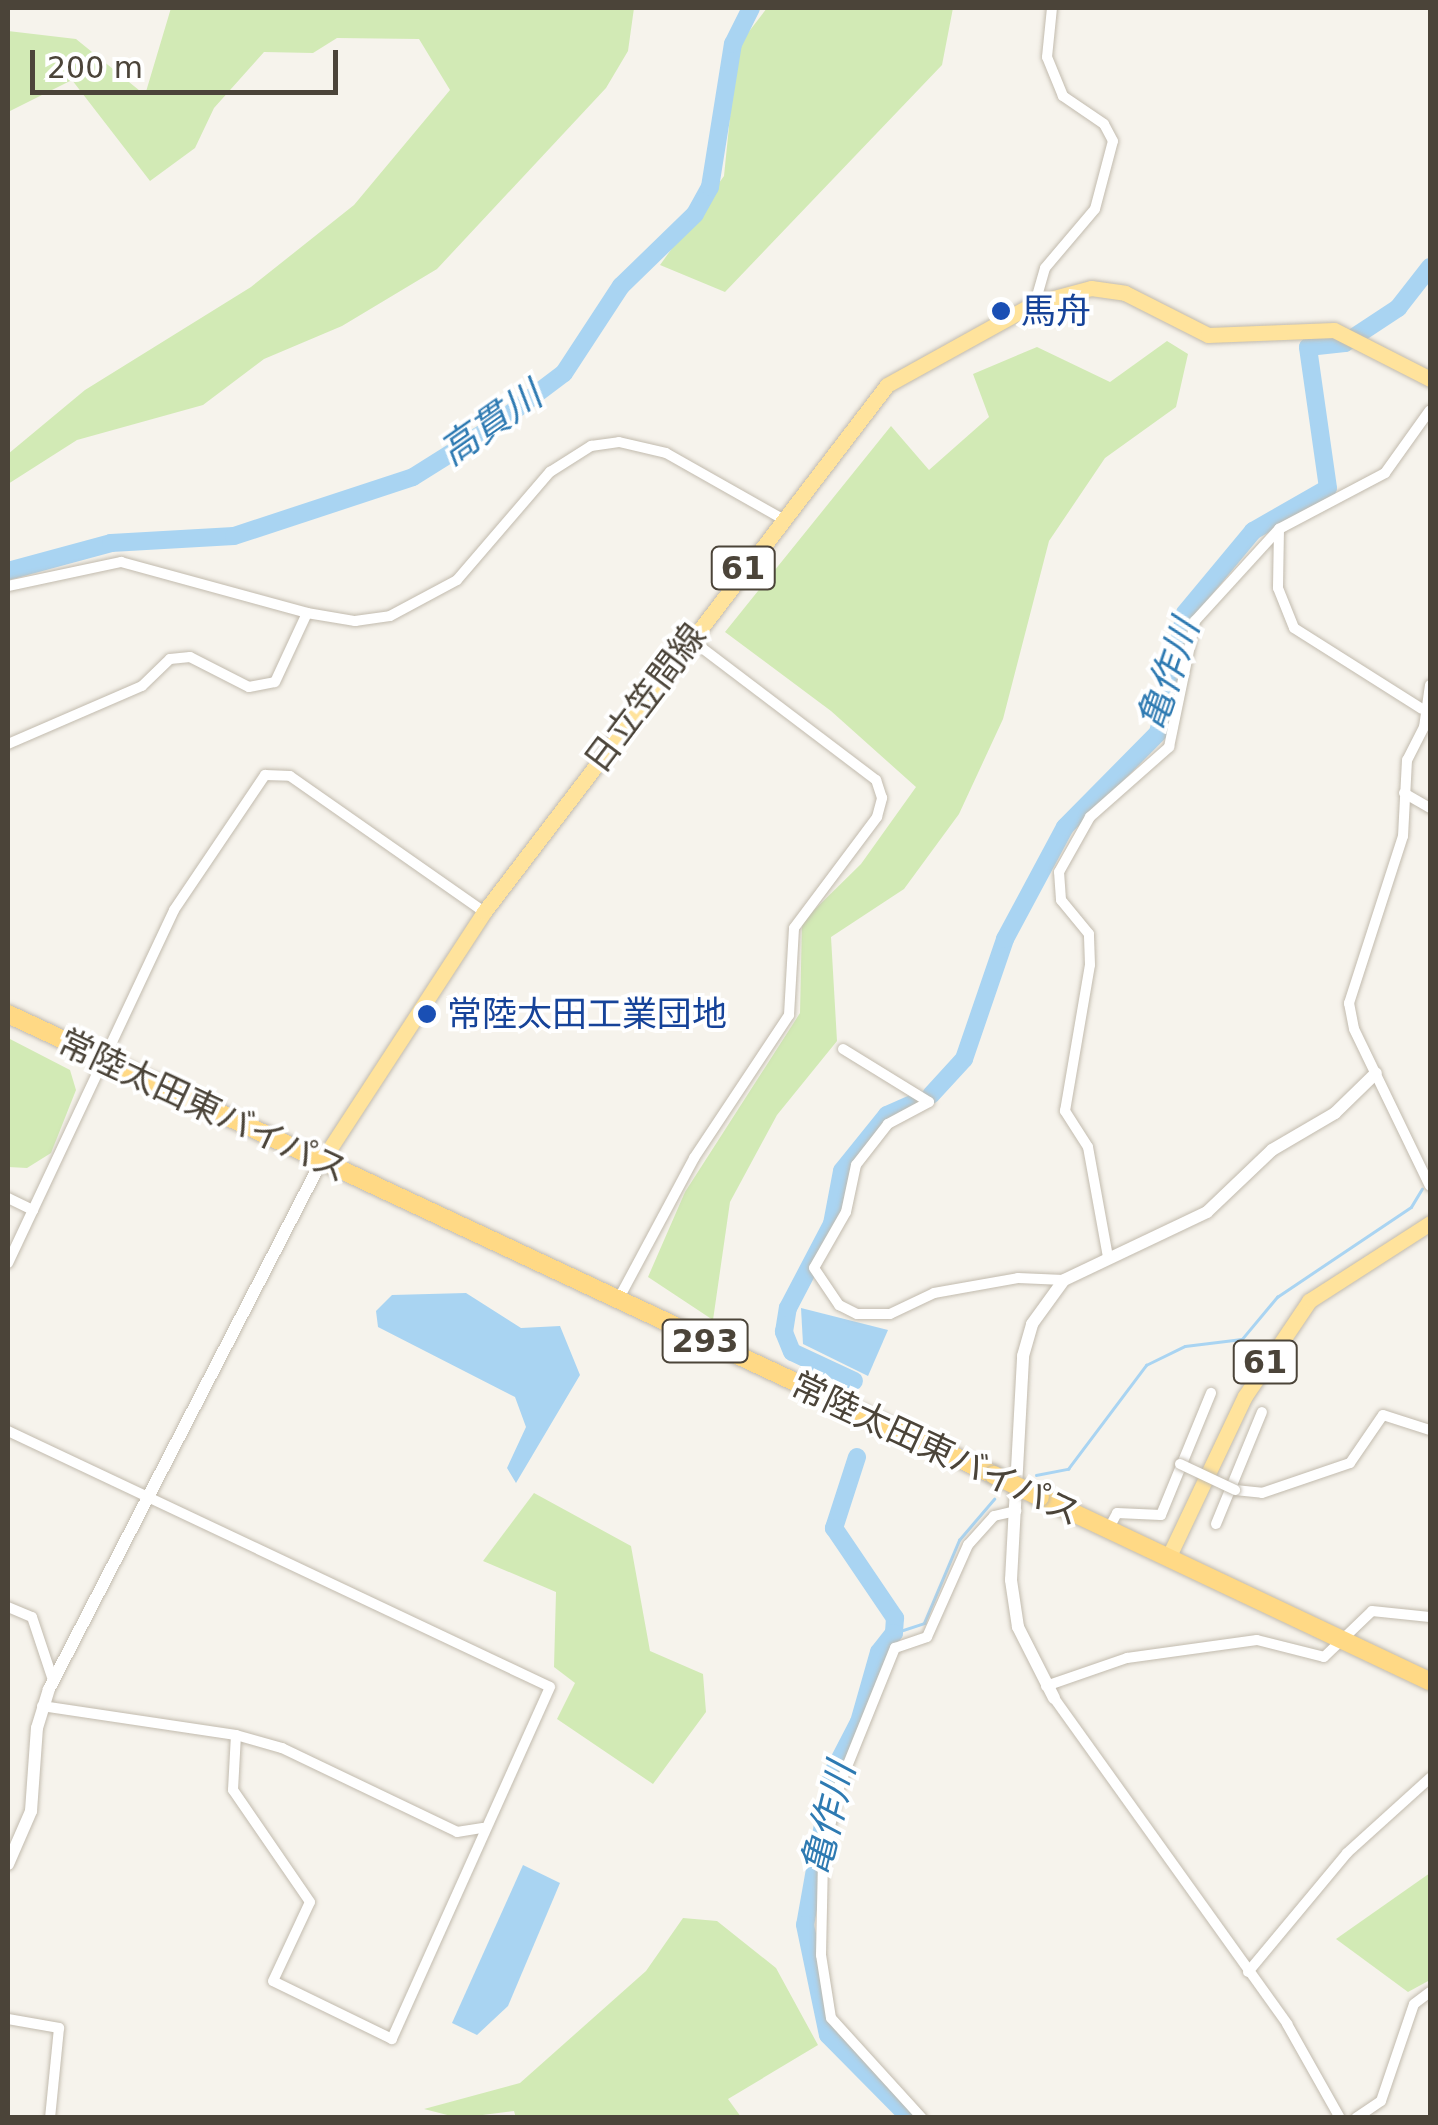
<!DOCTYPE html>
<meta charset="utf-8">
<style>
body{margin:0}
#map{position:relative;width:1438px;height:2125px;overflow:hidden;background:#f6f3ec;font-family:"DejaVu Sans","Noto Sans JP",sans-serif}
div>[style]{position:absolute}
[style*='--x']{left:calc(var(--x)*1px);top:calc(var(--y)*1px);width:calc(var(--w)*1px);rotate:calc(var(--a)*1deg)}
.green>*{inset:0;background:#d2eab5}
.water>*{inset:0;background:#a9d4f2}
.stream>*{height:2.5px;margin:-1.25px;padding:0 1.25px;transform-origin:1.25px;border-radius:1.25px;background:#a9d4f2}
.river>*{height:18px;margin:-9px;padding:0 9px;transform-origin:9px;border-radius:9px;background:#a9d4f2}
.roads{filter:drop-shadow(0 0 2px #c2bbae) drop-shadow(0 0 2px #c2bbae)}
.minor>*{height:10px;margin:-5px;padding:0 5px;transform-origin:5px;border-radius:5px;background:#fff}
.tertiary>*{height:12px;margin:-6px;padding:0 6px;transform-origin:6px;border-radius:6px;background:#fff}
.primary>*{height:15px;margin:-7.5px;padding:0 7.5px;transform-origin:7.5px;border-radius:7.5px;background:#ffe39c}
.trunk>*{height:18px;margin:-9px;padding:0 9px;transform-origin:9px;border-radius:9px;background:#ffd985}
.bridges{filter:drop-shadow(0 0 2px #c2bbae) drop-shadow(0 0 2px #c2bbae)}
.minor-bridge>*{height:10px;margin:-5px;padding:0 5px;transform-origin:5px;border-radius:5px;background:#fff}
.trunk-bridge>*{height:18px;margin:-9px;padding:0 9px;transform-origin:9px;border-radius:9px;background:#ffd985}
.dots>*{width:28px;height:28px;translate:-50% -50%;box-sizing:border-box;border:5px solid #fff;border-radius:50%}
span{translate:-50% -50%;white-space:nowrap;text-align:center;line-height:1.15;-webkit-text-stroke:8px #fff;paint-order:stroke}
.shield-label span{padding:2px 8px;background:#fff;border:2px solid;border-radius:8px;-webkit-text-stroke-width:0}
.shield-label{font-size:32px;color:#4b4439;font-weight:700}
.transit-label{font-size:35px;color:#164399}
.left{translate:0 -50%;text-align:left}
.street-label{font-size:35px;color:#4b4439}
.water-label{font-size:38px;color:#2e7ab2;font-style:italic}
.frame{position:absolute;inset:0;border:10px solid #4b4439;pointer-events:none}
.scale{position:absolute;left:30px;top:50px;width:308px;height:45px;box-sizing:border-box;border:5px solid #4b4439;border-top:0;padding-left:12px;font-size:30px;line-height:35px;white-space:nowrap;color:#4b4439;-webkit-text-stroke:8px #fff;paint-order:stroke}
</style>
<div id="map">
<div class="green">
<i style="clip-path:polygon(171px 8px,634px 8px,628px 51px,606px 88px,437px 269px,342px 326px,264px 359px,203px 405px,77px 440px,8px 484px,8px 454px,85px 390px,251px 287px,354px 205px,450px 90px,419px 39px,337px 38px,313px 53px,264px 52px,214px 108px,195px 148px,150px 181px,72px 80px,8px 112px,8px 31px,76px 39px,145px 95px)"></i>
<i style="clip-path:polygon(767px 8px,953px 8px,942px 65px,725px 292px,660px 265px,724px 176px,737px 47px)"></i>
<i style="clip-path:polygon(1167px 341px,1188px 354px,1176px 407px,1105px 458px,1049px 541px,1003px 719px,959px 814px,904px 889px,831px 937px,837px 1041px,777px 1115px,730px 1202px,713px 1320px,648px 1277px,685px 1192px,800px 1013px,802px 922px,861px 864px,916px 787px,831px 711px,725px 632px,891px 426px,929px 470px,989px 417px,973px 374px,1037px 347px,1110px 382px)"></i>
<i style="clip-path:polygon(8px 1038px,70px 1070px,76px 1090px,51px 1153px,27px 1168px,8px 1167px)"></i>
<i style="clip-path:polygon(534px 1493px,631px 1546px,650px 1651px,703px 1674px,706px 1712px,653px 1784px,557px 1719px,575px 1683px,554px 1667px,556px 1592px,483px 1561px)"></i>
<i style="clip-path:polygon(1430px 1873px,1430px 1980px,1408px 1992px,1336px 1939px)"></i>
<i style="clip-path:polygon(683px 1918px,717px 1921px,776px 1968px,818px 2045px,728px 2099px,741px 2117px,516px 2118px,514px 2111px,459px 2118px,424px 2109px,520px 2083px,646px 1971px)"></i>
</div>
<div class="water">
<i style="clip-path:polygon(466px 1293px,521px 1328px,560px 1326px,580px 1375px,516px 1483px,507px 1468px,526px 1427px,515px 1397px,378px 1327px,376px 1311px,392px 1295px)"></i>
<i style="clip-path:polygon(801px 1308px,888px 1330px,868px 1376px,803px 1344px)"></i>
<i style="clip-path:polygon(523px 1865px,560px 1883px,508px 2006px,477px 2035px,452px 2023px)"></i>
</div>
<div class="stream">
<i style="--x:1036;--y:1475;--w:33;--a:-11"></i>
<i style="--x:1068;--y:1469;--w:130;--a:-53.1"></i>
<i style="--x:1146;--y:1365;--w:43;--a:-26"></i>
<i style="--x:1185;--y:1346;--w:57;--a:-7"></i>
<i style="--x:1242;--y:1339;--w:55;--a:-50.2"></i>
<i style="--x:1277;--y:1297;--w:161;--a:-33.9"></i>
<i style="--x:1411;--y:1207;--w:21;--a:-59"></i>
<i style="--x:894;--y:1633;--w:32;--a:-18"></i>
<i style="--x:924;--y:1623;--w:90;--a:-67.1"></i>
<i style="--x:959;--y:1540;--w:54;--a:-49.5"></i>
</div>
<div class="river">
<i style="--x:8;--y:571;--w:107;--a:-15.2"></i>
<i style="--x:111;--y:543;--w:123;--a:-3.3"></i>
<i style="--x:234;--y:536;--w:188;--a:-18.2"></i>
<i style="--x:413;--y:477;--w:92;--a:-32.1"></i>
<i style="--x:491;--y:428;--w:91;--a:-37"></i>
<i style="--x:564;--y:373;--w:104;--a:-56.8"></i>
<i style="--x:621;--y:286;--w:103;--a:-44.2"></i>
<i style="--x:695;--y:214;--w:31;--a:-61"></i>
<i style="--x:710;--y:187;--w:145;--a:-80.9"></i>
<i style="--x:733;--y:44;--w:40;--a:-63.4"></i>
<i style="--x:931;--y:1095;--w:49;--a:-47.5"></i>
<i style="--x:964;--y:1059;--w:127;--a:-71.1"></i>
<i style="--x:1005;--y:939;--w:127;--a:-61.8"></i>
<i style="--x:1065;--y:827;--w:132;--a:-45.3"></i>
<i style="--x:1158;--y:733;--w:123;--a:-77.3"></i>
<i style="--x:1185;--y:613;--w:107;--a:-50.3"></i>
<i style="--x:1253;--y:531;--w:86;--a:-29.8"></i>
<i style="--x:1328;--y:488;--w:142;--a:-98.1"></i>
<i style="--x:1308;--y:347;--w:37;--a:-6"></i>
<i style="--x:1345;--y:343;--w:64;--a:-33.4"></i>
<i style="--x:1398;--y:308;--w:52;--a:-52"></i>
<i style="--x:854;--y:1381;--w:68;--a:-154.9"></i>
<i style="--x:792;--y:1352;--w:22;--a:-112"></i>
<i style="--x:784;--y:1332;--w:24;--a:-81"></i>
<i style="--x:788;--y:1308;--w:95;--a:-62.4"></i>
<i style="--x:832;--y:1224;--w:54;--a:-79.3"></i>
<i style="--x:842;--y:1171;--w:72;--a:-51.2"></i>
<i style="--x:887;--y:1115;--w:36;--a:-24"></i>
<i style="--x:857;--y:1457;--w:75;--a:107.9"></i>
<i style="--x:834;--y:1528;--w:109;--a:55.9"></i>
<i style="--x:895;--y:1618;--w:15;--a:94"></i>
<i style="--x:894;--y:1633;--w:24;--a:128"></i>
<i style="--x:879;--y:1652;--w:73;--a:105.9"></i>
<i style="--x:859;--y:1722;--w:59;--a:117.4"></i>
<i style="--x:832;--y:1774;--w:153;--a:100.1"></i>
<i style="--x:805;--y:1925;--w:112;--a:78.2"></i>
<i style="--x:828;--y:2035;--w:117;--a:45.3"></i>
</div>
<div class="roads">
<div class="minor">
<i style="--x:1035;--y:303;--w:36;--a:-74"></i>
<i style="--x:1045;--y:268;--w:77;--a:-49.7"></i>
<i style="--x:1095;--y:209;--w:70;--a:-75.2"></i>
<i style="--x:1113;--y:141;--w:19;--a:-118"></i>
<i style="--x:1104;--y:124;--w:50;--a:-145.7"></i>
<i style="--x:1063;--y:96;--w:42;--a:-112.3"></i>
<i style="--x:1047;--y:57;--w:49;--a:-84.2"></i>
<i style="--x:1279;--y:529;--w:59;--a:91"></i>
<i style="--x:1278;--y:588;--w:43;--a:68.2"></i>
<i style="--x:1294;--y:628;--w:151;--a:32.3"></i>
<i style="--x:8;--y:586;--w:116;--a:-12"></i>
<i style="--x:121;--y:562;--w:193;--a:15.3"></i>
<i style="--x:307;--y:613;--w:49;--a:9.5"></i>
<i style="--x:355;--y:621;--w:35;--a:-8"></i>
<i style="--x:390;--y:616;--w:76;--a:-28.2"></i>
<i style="--x:457;--y:580;--w:143;--a:-49.3"></i>
<i style="--x:550;--y:472;--w:49;--a:-32.4"></i>
<i style="--x:591;--y:446;--w:28;--a:-8"></i>
<i style="--x:619;--y:442;--w:48;--a:13.2"></i>
<i style="--x:666;--y:453;--w:132;--a:29.5"></i>
<i style="--x:1430;--y:685;--w:42;--a:98.1"></i>
<i style="--x:1424;--y:727;--w:37;--a:117"></i>
<i style="--x:1407;--y:760;--w:76;--a:93"></i>
<i style="--x:1403;--y:836;--w:176;--a:107.9"></i>
<i style="--x:1349;--y:1003;--w:26;--a:79"></i>
<i style="--x:1354;--y:1029;--w:174;--a:64.2"></i>
<i style="--x:8;--y:744;--w:146;--a:-23.4"></i>
<i style="--x:142;--y:686;--w:39;--a:-44"></i>
<i style="--x:170;--y:659;--w:20;--a:-6"></i>
<i style="--x:190;--y:657;--w:66;--a:27"></i>
<i style="--x:249;--y:687;--w:26;--a:-11"></i>
<i style="--x:275;--y:682;--w:76;--a:-65.1"></i>
<i style="--x:1404;--y:793;--w:30;--a:30"></i>
<i style="--x:843;--y:1049;--w:101;--a:31.6"></i>
<i style="--x:929;--y:1102;--w:47;--a:151.8"></i>
<i style="--x:888;--y:1124;--w:52;--a:128"></i>
<i style="--x:856;--y:1165;--w:48;--a:102"></i>
<i style="--x:846;--y:1212;--w:64;--a:119.7"></i>
<i style="--x:814;--y:1268;--w:45;--a:56"></i>
<i style="--x:839;--y:1305;--w:20;--a:27"></i>
<i style="--x:857;--y:1314;--w:33;--a:0"></i>
<i style="--x:890;--y:1314;--w:49;--a:-25.5"></i>
<i style="--x:934;--y:1293;--w:85;--a:-10.1"></i>
<i style="--x:1018;--y:1278;--w:46;--a:2.5"></i>
<i style="--x:8;--y:1198;--w:28;--a:26"></i>
<i style="--x:1108;--y:1257;--w:112;--a:-100.3"></i>
<i style="--x:1088;--y:1147;--w:43;--a:-122.6"></i>
<i style="--x:1065;--y:1111;--w:148;--a:-80.3"></i>
<i style="--x:1090;--y:965;--w:31;--a:-92"></i>
<i style="--x:1089;--y:934;--w:44;--a:-129.5"></i>
<i style="--x:1061;--y:900;--w:28;--a:-94"></i>
<i style="--x:1059;--y:872;--w:63;--a:-60.6"></i>
<i style="--x:1090;--y:817;--w:106;--a:-41.5"></i>
<i style="--x:1169;--y:747;--w:129;--a:-78.3"></i>
<i style="--x:1195;--y:621;--w:125;--a:-47.6"></i>
<i style="--x:1279;--y:529;--w:120;--a:-27.8"></i>
<i style="--x:1385;--y:473;--w:77;--a:-54.5"></i>
<i style="--x:8;--y:1263;--w:390;--a:-64.8"></i>
<i style="--x:174;--y:910;--w:163;--a:-56"></i>
<i style="--x:265;--y:775;--w:25;--a:2"></i>
<i style="--x:290;--y:776;--w:237;--a:35"></i>
<i style="--x:618;--y:1300;--w:161;--a:-61.8"></i>
<i style="--x:694;--y:1158;--w:172;--a:-56.4"></i>
<i style="--x:789;--y:1015;--w:87;--a:-86.7"></i>
<i style="--x:794;--y:928;--w:139;--a:-53.2"></i>
<i style="--x:877;--y:817;--w:20;--a:-75"></i>
<i style="--x:882;--y:798;--w:19;--a:-108"></i>
<i style="--x:876;--y:780;--w:235;--a:-142.8"></i>
<i style="--x:8;--y:1431;--w:599;--a:25.28"></i>
<i style="--x:550;--y:1687;--w:386;--a:114.2"></i>
<i style="--x:392;--y:2039;--w:132;--a:-154"></i>
<i style="--x:273;--y:1981;--w:87;--a:-64.9"></i>
<i style="--x:310;--y:1902;--w:136;--a:-124.5"></i>
<i style="--x:233;--y:1790;--w:55;--a:-86.9"></i>
<i style="--x:1235;--y:1490;--w:27;--a:6"></i>
<i style="--x:1262;--y:1493;--w:93;--a:-18.8"></i>
<i style="--x:1350;--y:1463;--w:58;--a:-55.5"></i>
<i style="--x:1383;--y:1415;--w:49;--a:17.7"></i>
<i style="--x:1216;--y:1524;--w:121;--a:-67.7"></i>
<i style="--x:1108;--y:1530;--w:19;--a:-62"></i>
<i style="--x:1117;--y:1513;--w:44;--a:2.6"></i>
<i style="--x:1161;--y:1515;--w:132;--a:-67.7"></i>
<i style="--x:8;--y:1607;--w:26;--a:23"></i>
<i style="--x:32;--y:1617;--w:66;--a:71.6"></i>
<i style="--x:1046;--y:1686;--w:86;--a:-19.1"></i>
<i style="--x:1127;--y:1658;--w:131;--a:-7.9"></i>
<i style="--x:1257;--y:1640;--w:69;--a:14.2"></i>
<i style="--x:1324;--y:1657;--w:66;--a:-43.8"></i>
<i style="--x:1372;--y:1611;--w:58;--a:5.9"></i>
<i style="--x:1054;--y:1698;--w:401;--a:54.4"></i>
<i style="--x:1287;--y:2024;--w:108;--a:60.6"></i>
<i style="--x:42;--y:1706;--w:196;--a:8.5"></i>
<i style="--x:236;--y:1735;--w:48;--a:15.8"></i>
<i style="--x:282;--y:1748;--w:194;--a:25.6"></i>
<i style="--x:457;--y:1832;--w:26;--a:-9"></i>
<i style="--x:1248;--y:1972;--w:155;--a:-50.2"></i>
<i style="--x:1347;--y:1853;--w:112;--a:-42.1"></i>
<i style="--x:8;--y:2019;--w:52;--a:10"></i>
<i style="--x:59;--y:2028;--w:90;--a:95.7"></i>
<i style="--x:922;--y:2118;--w:135;--a:-132.3"></i>
<i style="--x:831;--y:2018;--w:64;--a:-99"></i>
<i style="--x:821;--y:1955;--w:99;--a:-88.8"></i>
<i style="--x:823;--y:1856;--w:74;--a:-76.7"></i>
<i style="--x:840;--y:1784;--w:147;--a:-68"></i>
<i style="--x:895;--y:1648;--w:34;--a:-19"></i>
<i style="--x:927;--y:1637;--w:101;--a:-66"></i>
<i style="--x:968;--y:1545;--w:39;--a:-48"></i>
<i style="--x:994;--y:1516;--w:23;--a:-13"></i>
<i style="--x:1356;--y:2118;--w:30;--a:-34"></i>
<i style="--x:1381;--y:2101;--w:102;--a:-71.2"></i>
<i style="--x:1414;--y:2004;--w:20;--a:-37"></i>
</div>
<div class="tertiary">
<i style="--x:1054;--y:1698;--w:80;--a:-116.9"></i>
<i style="--x:1018;--y:1627;--w:48;--a:-98.5"></i>
<i style="--x:1011;--y:1580;--w:224;--a:-86.9"></i>
<i style="--x:1023;--y:1356;--w:33;--a:-74"></i>
<i style="--x:1032;--y:1324;--w:54;--a:-54"></i>
<i style="--x:1064;--y:1280;--w:158;--a:-25.4"></i>
<i style="--x:1207;--y:1212;--w:90;--a:-43.6"></i>
<i style="--x:1272;--y:1150;--w:73;--a:-30.4"></i>
<i style="--x:1335;--y:1113;--w:57;--a:-44.3"></i>
<i style="--x:8;--y:1864;--w:58;--a:-66.5"></i>
<i style="--x:31;--y:1811;--w:83;--a:-85.9"></i>
<i style="--x:37;--y:1728;--w:41;--a:-72.9"></i>
<i style="--x:49;--y:1689;--w:593;--a:-62.7"></i>
</div>
<div class="primary">
<i style="--x:321;--y:1162;--w:298;--a:-56.9"></i>
<i style="--x:484;--y:912;--w:663;--a:-52.59"></i>
<i style="--x:887;--y:385;--w:169;--a:-29"></i>
<i style="--x:1035;--y:303;--w:58;--a:-15"></i>
<i style="--x:1091;--y:288;--w:34;--a:8"></i>
<i style="--x:1125;--y:293;--w:93;--a:26.8"></i>
<i style="--x:1208;--y:335;--w:126;--a:-2.3"></i>
<i style="--x:1334;--y:330;--w:108;--a:27"></i>
<i style="--x:1168;--y:1558;--w:179;--a:-64.6"></i>
<i style="--x:1245;--y:1396;--w:115;--a:-56"></i>
<i style="--x:1309;--y:1301;--w:144;--a:-32.8"></i>
</div>
<div class="trunk">
<i style="--x:8;--y:1014;--w:1088;--a:25.06"></i>
<i style="--x:1040;--y:1497;--w:431;--a:25.3"></i>
</div>
</div>
<div class="bridges">
<div class="minor-bridge">
<i style="--x:1180;--y:1464;--w:61;--a:25.3"></i>
</div>
<div class="trunk-bridge">
<i style="--x:994;--y:1475;--w:51;--a:25.6"></i>
</div>
</div>
<div class="dots">
<i style="left:1001px;top:311px;background:#1a4fb4"></i>
<i style="left:427px;top:1014px;background:#1a4fb4"></i>
</div>
<div class="shield-label">
<span style="left:743px;top:568px">61</span>
<span style="left:705px;top:1341px">293</span>
<span style="left:1265px;top:1362px">61</span>
</div>
<div class="transit-label">
<span class="left" style="left:1021px;top:311px">馬舟</span>
<span class="left" style="left:447px;top:1014px">常陸太田工業団地</span>
</div>
<div class="street-label">
<span style="left:645px;top:698px;rotate:-53deg">日立笠間線</span>
<span style="left:203px;top:1106px;rotate:25deg">常陸太田東バイパス</span>
<span style="left:936px;top:1449px;rotate:25deg">常陸太田東バイパス</span>
</div>
<div class="water-label">
<span style="left:491px;top:424px;rotate:-35deg">高貫川</span>
<span style="left:1169px;top:675px;rotate:-71deg">亀作川</span>
<span style="left:829px;top:1819px;rotate:-76deg">亀作川</span>
</div>
<div class="frame"></div>
<div class="scale">200 m</div>
</div>
